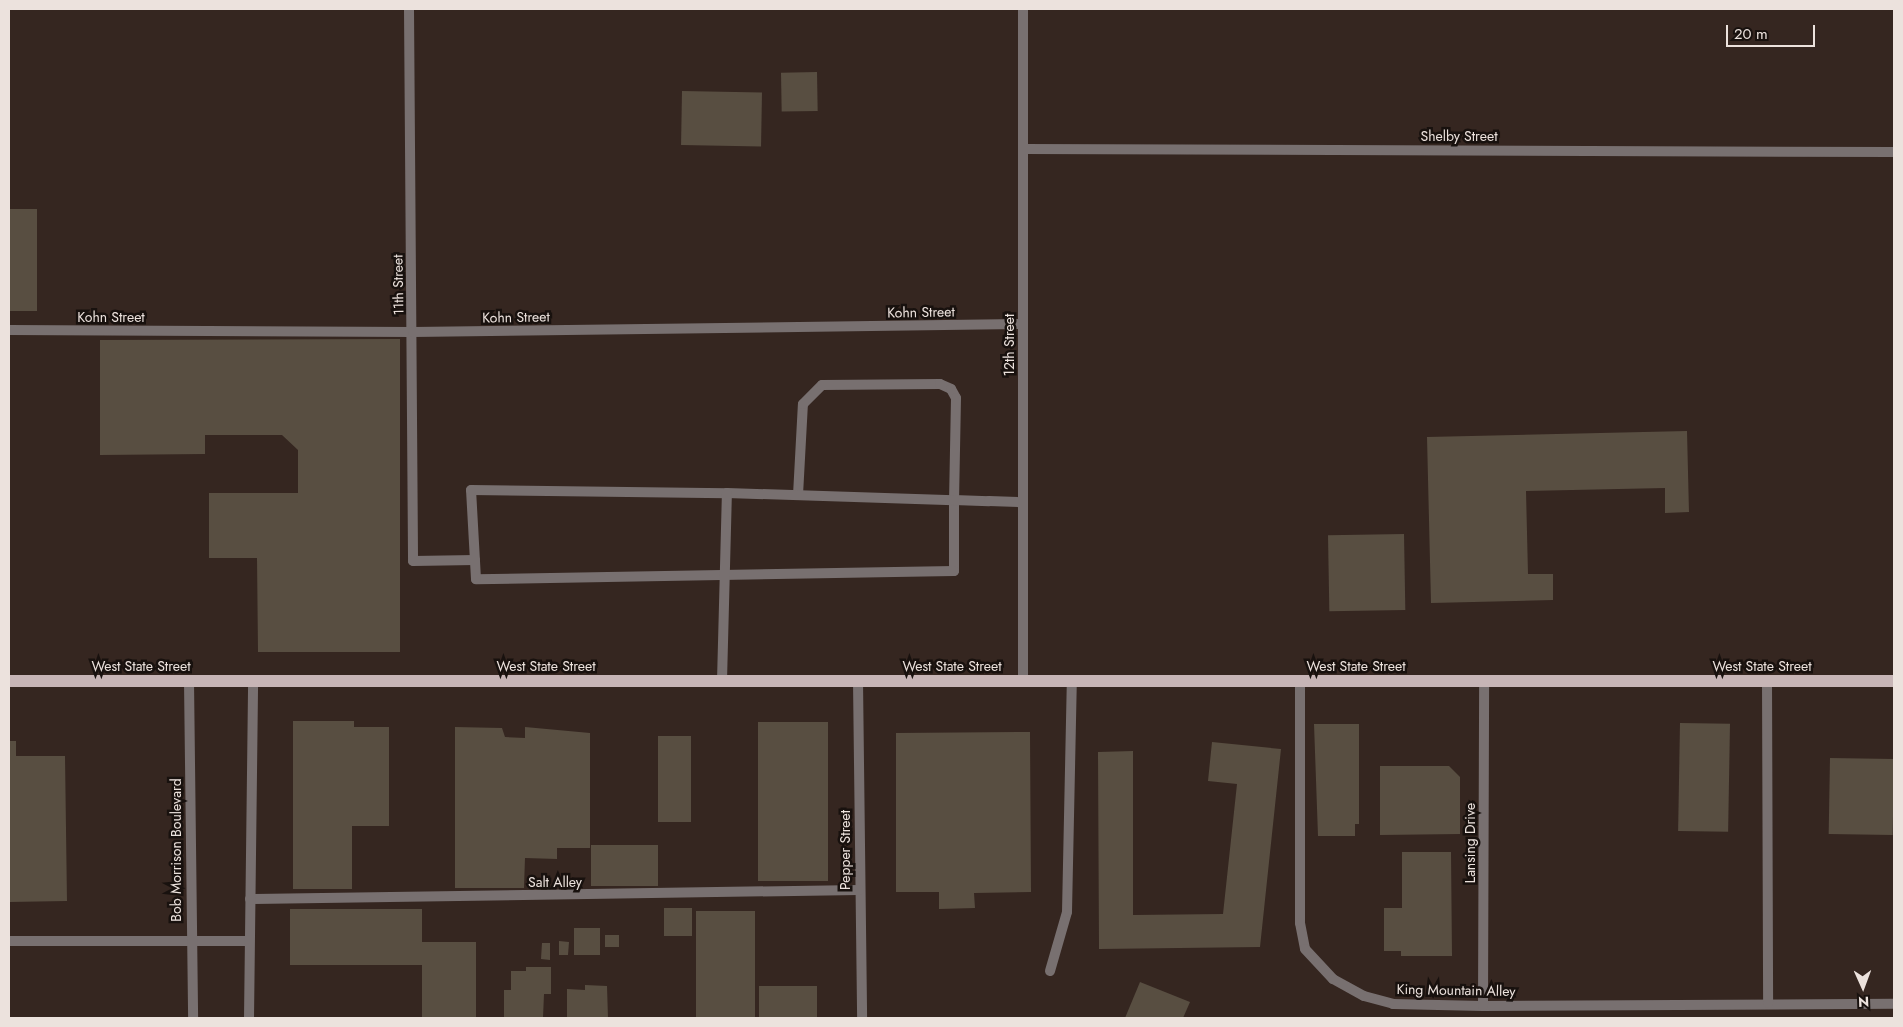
<!DOCTYPE html>
<style>
body{margin:0}
#map{position:relative;width:1903px;height:1027px;overflow:hidden;background:#352620;font-family:Jost,sans-serif}
div>[style]{position:absolute}
[style*='--x']{left:calc(var(--x)*1px);top:calc(var(--y)*1px);width:calc(var(--w)*1px);rotate:calc(var(--a)*1deg)}
.building>*{inset:0;background:#584e41;transform-origin:0 0}
.service>*{height:10px;margin:-5px;padding:0 5px;transform-origin:5px;border-radius:5px;background:#787070}
.minor>*{height:10px;margin:-5px;padding:0 5px;transform-origin:5px;border-radius:5px;background:#787070}
.primary>*{height:12px;margin:-6px;padding:0 6px;transform-origin:6px;border-radius:6px;background:#c7b5b6}
span{translate:-50% -50%;white-space:nowrap;text-align:center;line-height:1.15;-webkit-text-stroke:5px #18110e;paint-order:stroke}
.street-label{font-size:14px;color:#ece2dd}
.frame{position:absolute;inset:0;border:10px solid #ece2dd;pointer-events:none}
.north{position:absolute;left:1838px;top:962px;width:50px;height:50px;-webkit-text-stroke:4px #18110e;paint-order:stroke;rotate:178deg;font-size:14px;font-weight:700;line-height:20px;text-align:center;color:#ece2dd}
.north::after{content:'';display:block;margin:auto;width:18px;height:22px;background:#ece2dd;clip-path:polygon(50% 0,100% 100%,50% 72%,0 100%)}
.scale{position:absolute;left:1726px;top:25px;width:89px;height:22px;box-sizing:border-box;border:2px solid #ece2dd;border-top:0;padding-left:6px;font-size:15px;line-height:18px;white-space:nowrap;color:#ece2dd;-webkit-text-stroke:4px #18110e;paint-order:stroke}
</style>
<div id="map">
<div class="building">
<i style="left:817px;top:72px;width:39px;height:36px;rotate:89deg"></i>
<i style="left:682px;top:91px;width:80px;height:54px;rotate:1deg"></i>
<i style="left:9px;top:209px;width:28px;height:102px"></i>
<i style="clip-path:polygon(400px 339px,400px 652px,258px 652px,257px 558px,209px 558px,209px 493px,298px 493px,298px 450px,282px 435px,205px 435px,205px 454px,100px 455px,100px 340px)"></i>
<i style="clip-path:polygon(1687px 431px,1689px 512px,1665px 513px,1665px 488px,1526px 491px,1528px 574px,1553px 574px,1553px 600px,1431px 603px,1427px 437px)"></i>
<i style="left:1404px;top:534px;width:76px;height:76px;rotate:89deg"></i>
<i style="clip-path:polygon(293px 721px,354px 721px,354px 727px,389px 727px,389px 826px,352px 826px,352px 889px,293px 889px)"></i>
<i style="left:828px;top:722px;width:159px;height:70px;rotate:90deg"></i>
<i style="left:1680px;top:723px;width:50px;height:108px;rotate:1deg"></i>
<i style="clip-path:polygon(1314px 724px,1359px 724px,1359px 824px,1355px 824px,1355px 836px,1318px 836px)"></i>
<i style="clip-path:polygon(455px 727px,502px 728px,505px 737px,525px 738px,525px 727px,590px 733px,590px 848px,557px 848px,557px 859px,525px 858px,524px 888px,455px 888px)"></i>
<i style="clip-path:polygon(1030px 732px,1031px 892px,974px 893px,975px 908px,939px 909px,939px 892px,896px 892px,896px 733px)"></i>
<i style="left:658px;top:736px;width:33px;height:86px"></i>
<i style="clip-path:polygon(9px 741px,16px 741px,16px 756px,65px 756px,67px 901px,9px 902px)"></i>
<i style="clip-path:polygon(1212px 742px,1281px 749px,1260px 947px,1099px 949px,1098px 752px,1133px 751px,1133px 915px,1223px 914px,1237px 784px,1208px 781px)"></i>
<i style="left:1830px;top:758px;width:64px;height:76px;rotate:1deg"></i>
<i style="clip-path:polygon(1380px 766px,1449px 766px,1460px 777px,1460px 834px,1380px 835px)"></i>
<i style="left:591px;top:845px;width:67px;height:41px"></i>
<i style="clip-path:polygon(1402px 852px,1451px 852px,1452px 956px,1401px 956px,1401px 951px,1384px 951px,1384px 908px,1402px 908px)"></i>
<i style="left:664px;top:908px;width:28px;height:28px"></i>
<i style="clip-path:polygon(290px 909px,422px 909px,422px 942px,476px 942px,476px 1018px,422px 1018px,422px 965px,290px 965px)"></i>
<i style="left:696px;top:911px;width:59px;height:107px"></i>
<i style="left:574px;top:928px;width:26px;height:27px"></i>
<i style="left:619px;top:935px;width:12px;height:14px;rotate:90deg"></i>
<i style="clip-path:polygon(559px 941px,569px 942px,568px 955px,559px 955px)"></i>
<i style="clip-path:polygon(542px 943px,550px 943px,550px 960px,541px 959px)"></i>
<i style="clip-path:polygon(526px 967px,551px 967px,551px 994px,544px 994px,543px 1018px,504px 1018px,504px 990px,511px 990px,511px 971px,526px 971px)"></i>
<i style="clip-path:polygon(1140px 982px,1190px 1002px,1183px 1018px,1125px 1018px)"></i>
<i style="clip-path:polygon(585px 985px,607px 986px,608px 1018px,567px 1018px,567px 989px,585px 990px)"></i>
<i style="left:759px;top:986px;width:58px;height:32px"></i>
</div>
<div class="service">
<i style="--x:409;--y:9;--w:552;--a:89.58"></i>
<i style="--x:413;--y:561;--w:62;--a:-0.9"></i>
<i style="--x:798;--y:495;--w:91;--a:-86.9"></i>
<i style="--x:803;--y:404;--w:27;--a:-45"></i>
<i style="--x:822;--y:385;--w:118;--a:-0.5"></i>
<i style="--x:940;--y:384;--w:12;--a:24"></i>
<i style="--x:951;--y:389;--w:10;--a:61"></i>
<i style="--x:956;--y:398;--w:102;--a:91.1"></i>
<i style="--x:954;--y:500;--w:71;--a:90"></i>
<i style="--x:954;--y:571;--w:478;--a:179"></i>
<i style="--x:476;--y:579;--w:89;--a:-93.2"></i>
<i style="--x:471;--y:490;--w:256;--a:0.7"></i>
<i style="--x:727;--y:493;--w:227;--a:1.8"></i>
<i style="--x:954;--y:500;--w:35;--a:2"></i>
<i style="--x:989;--y:501;--w:34;--a:2"></i>
<i style="--x:722;--y:681;--w:188;--a:-88.5"></i>
<i style="--x:1300;--y:681;--w:242;--a:90"></i>
<i style="--x:1300;--y:923;--w:26;--a:79"></i>
<i style="--x:1305;--y:949;--w:41;--a:47"></i>
<i style="--x:1333;--y:979;--w:35;--a:29"></i>
<i style="--x:1364;--y:996;--w:30;--a:15"></i>
<i style="--x:1393;--y:1004;--w:90;--a:1.3"></i>
<i style="--x:1483;--y:1006;--w:411;--a:-0.3"></i>
<i style="--x:1767;--y:681;--w:322;--a:89.8"></i>
<i style="--x:9;--y:941;--w:240;--a:0"></i>
<i style="--x:1050;--y:971;--w:61;--a:-73.9"></i>
<i style="--x:1067;--y:912;--w:231;--a:-88.8"></i>
<i style="--x:1483;--y:1006;--w:325;--a:-89.8"></i>
</div>
<div class="minor">
<i style="--x:1023;--y:149;--w:871;--a:0.2"></i>
<i style="--x:9;--y:330;--w:404;--a:0.3"></i>
<i style="--x:413;--y:332;--w:610;--a:-0.75"></i>
<i style="--x:189;--y:681;--w:337;--a:89.3"></i>
<i style="--x:858;--y:681;--w:337;--a:89.3"></i>
<i style="--x:1023;--y:681;--w:672;--a:-90"></i>
<i style="--x:250;--y:899;--w:609;--a:-0.85"></i>
<i style="--x:249;--y:1018;--w:337;--a:-89.3"></i>
</div>
<div class="primary">
<i style="--x:9;--y:681;--w:1885;--a:0"></i>
</div>
<div class="street-label">
<span style="left:1459px;top:136px">Shelby Street</span>
<span style="left:398px;top:285px;rotate:-91deg">11th Street</span>
<span style="left:921px;top:312px;rotate:-1deg">Kohn Street</span>
<span style="left:111px;top:317px">Kohn Street</span>
<span style="left:516px;top:317px;rotate:-1deg">Kohn Street</span>
<span style="left:1009px;top:345px;rotate:-90deg">12th Street</span>
<span style="left:141px;top:666px">West State Street</span>
<span style="left:546px;top:666px">West State Street</span>
<span style="left:952px;top:666px">West State Street</span>
<span style="left:1356px;top:666px">West State Street</span>
<span style="left:1762px;top:666px">West State Street</span>
<span style="left:1470px;top:843px;rotate:-90deg">Lansing Drive</span>
<span style="left:176px;top:850px;rotate:-90deg">Bob Morrison Boulevard</span>
<span style="left:845px;top:850px;rotate:-90deg">Pepper Street</span>
<span style="left:555px;top:882px">Salt Alley</span>
<span style="left:1456px;top:990px;rotate:1deg">King Mountain Alley</span>
</div>
<div class="frame"></div>
<div class="north">N</div>
<div class="scale">20 m</div>
</div>
